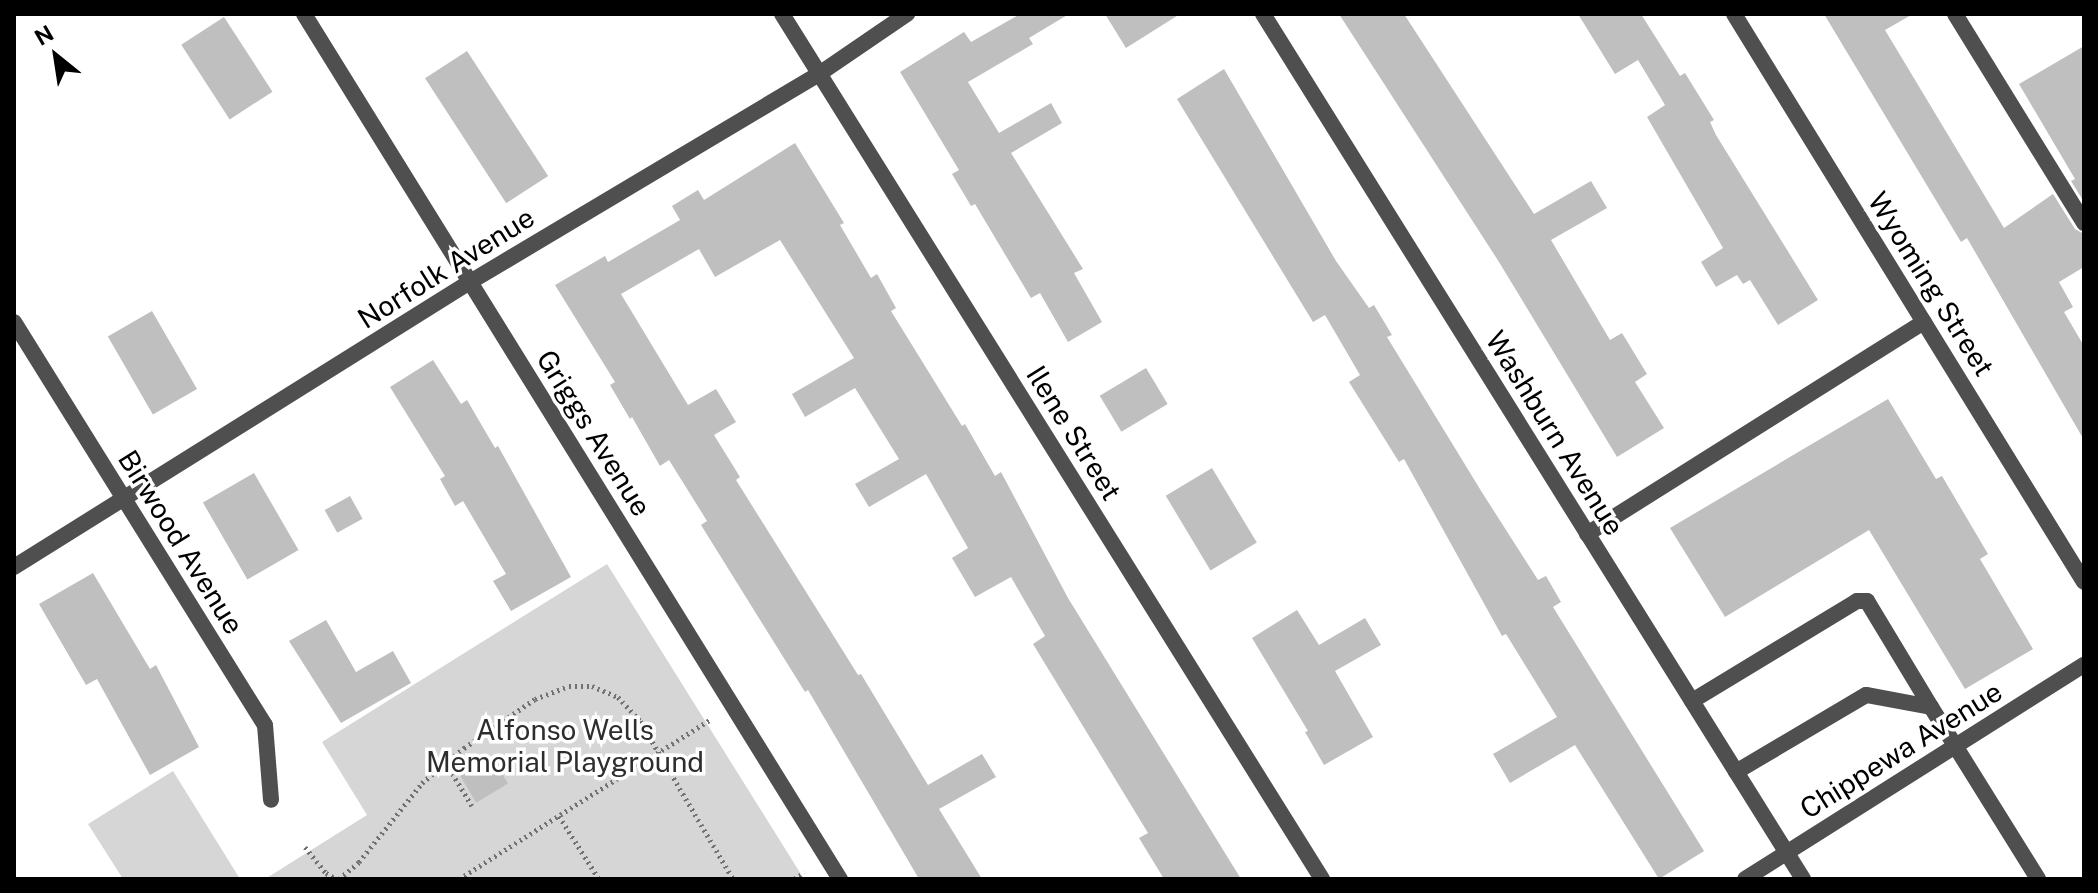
<!DOCTYPE html>
<style>
body{margin:0}
#map{position:relative;width:2098px;height:893px;overflow:hidden;background:#fff;font-family:"Public Sans",sans-serif}
div>[style]{position:absolute}
[style*='--x']{left:calc(var(--x)*1px);top:calc(var(--y)*1px);width:calc(var(--w)*1px);rotate:calc(var(--a)*1deg)}
.green>*{inset:0;background:#d6d6d6}
.building>*{inset:0;background:#bfbfbf;transform-origin:0 0}
.path>*{height:5px;margin-top:-2.5px;transform-origin:0;background:repeating-linear-gradient(90deg,#717171 0 2px,transparent 0 6px)}
.service>*{height:16px;margin:-8px;padding:0 8px;transform-origin:8px;border-radius:8px;background:#4f4f4f}
.minor>*{height:16px;margin:-8px;padding:0 8px;transform-origin:8px;border-radius:8px;background:#4f4f4f}
.tertiary>*{height:16px;margin:-8px;padding:0 8px;transform-origin:8px;border-radius:8px;background:#4f4f4f}
span{translate:-50% -50%;white-space:nowrap;text-align:center;line-height:1.15;-webkit-text-stroke:7px #fff;paint-order:stroke}
.street-label{font-size:28px;color:#000}
.park-label{font-size:28px;color:#2d2d2d}
.frame{position:absolute;inset:0;border:16px solid #000;pointer-events:none}
.north{position:absolute;left:16px;top:16px;width:80px;height:80px;-webkit-text-stroke:6px #fff;paint-order:stroke;rotate:330deg;font-size:22px;font-weight:700;line-height:32px;text-align:center;color:#000}
.north::after{content:'';display:block;margin:auto;width:28px;height:36px;background:#000;clip-path:polygon(50% 0,100% 100%,50% 72%,0 100%)}
</style>
<div id="map">
<div class="green">
<i style="clip-path:polygon(607px 564px,804px 879px,265px 879px,367px 815px,322px 742px)"></i>
<i style="clip-path:polygon(173px 771px,240px 879px,123px 879px,88px 824px)"></i>
</div>
<div class="building">
<i style="clip-path:polygon(1020px 14px,1069px 14px,1029px 38px,1033px 44px,968px 82px,999px 133px,1051px 103px,1062px 123px,1011px 153px,1083px 269px,1074px 273px,1102px 322px,1068px 342px,1040px 293px,1031px 298px,975px 204px,971px 206px,952px 174px,959px 170px,900px 72px,964px 32px,971px 42px)"></i>
<i style="clip-path:polygon(1105px 14px,1180px 14px,1126px 48px)"></i>
<i style="clip-path:polygon(1339px 14px,1404px 14px,1534px 214px,1591px 181px,1607px 208px,1551px 240px,1610px 340px,1622px 333px,1647px 374px,1635px 382px,1664px 428px,1617px 457px,1499px 262px)"></i>
<i style="clip-path:polygon(1578px 14px,1641px 14px,1680px 76px,1685px 73px,1714px 120px,1710px 122px,1716px 135px,1818px 300px,1778px 325px,1750px 280px,1743px 284px,1737px 275px,1716px 287px,1701px 262px,1723px 248px,1647px 117px,1665px 105px,1638px 60px,1615px 74px)"></i>
<i style="clip-path:polygon(1824px 14px,1913px 14px,1885px 30px,2004px 228px,2053px 194px,2075px 229px,2084px 234px,2084px 267px,2059px 282px,2073px 307px,2064px 312px,2084px 346px,2084px 440px,1967px 238px,1961px 242px)"></i>
<i style="left:224px;top:17px;width:89px;height:51px;rotate:57deg"></i>
<i style="clip-path:polygon(2084px 46px,2084px 202px,2071px 181px,2075px 179px,2019px 84px)"></i>
<i style="left:467px;top:51px;width:149px;height:50px;rotate:57deg"></i>
<i style="clip-path:polygon(1224px 69px,1336px 261px,1369px 308px,1374px 305px,1392px 335px,1387px 337px,1483px 494px,1538px 580px,1546px 576px,1561px 602px,1553px 607px,1704px 851px,1659px 879px,1575px 745px,1510px 783px,1493px 754px,1557px 717px,1506px 634px,1502px 636px,1404px 459px,1399px 462px,1349px 382px,1360px 375px,1325px 315px,1313px 322px,1177px 99px)"></i>
<i style="clip-path:polygon(795px 143px,844px 223px,840px 225px,871px 278px,877px 274px,896px 308px,891px 311px,962px 426px,965px 424px,995px 476px,1001px 472px,1068px 598px,1241px 879px,1164px 879px,1139px 838px,1148px 833px,1033px 644px,1045px 636px,1011px 577px,975px 597px,952px 558px,968px 548px,926px 474px,869px 507px,855px 484px,899px 459px,855px 388px,805px 417px,792px 394px,854px 358px,780px 240px,715px 277px,699px 249px,621px 294px,688px 405px,716px 389px,736px 422px,714px 435px,740px 477px,736px 480px,858px 675px,861px 674px,928px 785px,982px 754px,996px 777px,939px 809px,982px 879px,919px 879px,808px 690px,805px 692px,701px 525px,707px 521px,669px 460px,660px 466px,632px 417px,630px 419px,610px 385px,615px 382px,555px 285px,605px 256px,608px 262px,680px 220px,672px 206px,698px 190px,704px 200px)"></i>
<i style="left:152px;top:311px;width:90px;height:51px;rotate:60deg"></i>
<i style="clip-path:polygon(433px 360px,461px 404px,467px 400px,495px 448px,498px 446px,571px 577px,511px 611px,493px 581px,506px 574px,463px 501px,455px 506px,440px 479px,445px 476px,390px 387px)"></i>
<i style="left:1146px;top:368px;width:42px;height:54px;rotate:59deg"></i>
<i style="clip-path:polygon(1888px 399px,1936px 479px,1942px 476px,1988px 554px,1980px 559px,2033px 649px,1965px 689px,1869px 530px,1725px 617px,1670px 528px)"></i>
<i style="left:1212px;top:468px;width:87px;height:54px;rotate:59deg"></i>
<i style="left:254px;top:473px;width:89px;height:59px;rotate:60deg"></i>
<i style="left:350px;top:496px;width:26px;height:29px;rotate:61deg"></i>
<i style="clip-path:polygon(93px 573px,150px 669px,156px 665px,199px 747px,150px 775px,97px 679px,86px 685px,39px 604px)"></i>
<i style="clip-path:polygon(1297px 610px,1319px 645px,1365px 618px,1381px 645px,1335px 671px,1373px 737px,1324px 765px,1305px 732px,1308px 731px,1252px 638px)"></i>
<i style="clip-path:polygon(326px 620px,356px 672px,393px 651px,411px 683px,341px 723px,289px 641px)"></i>
<i style="left:492px;top:757px;width:31px;height:37px;rotate:59deg"></i>
</div>
<div class="path">
<i style="--x:446;--y:763;--w:50;--a:58.8"></i>
<i style="--x:559;--y:816;--w:75;--a:57.6"></i>
<i style="--x:305;--y:847;--w:33;--a:51"></i>
<i style="--x:326;--y:873;--w:12;--a:31"></i>
<i style="--x:339;--y:879;--w:26;--a:-40"></i>
<i style="--x:359;--y:862;--w:101;--a:-51.4"></i>
<i style="--x:422;--y:783;--w:55;--a:-39.8"></i>
<i style="--x:464;--y:748;--w:86;--a:-34.6"></i>
<i style="--x:535;--y:699;--w:36;--a:-21"></i>
<i style="--x:569;--y:686;--w:23;--a:0"></i>
<i style="--x:592;--y:686;--w:28;--a:23"></i>
<i style="--x:618;--y:697;--w:33;--a:47"></i>
<i style="--x:640;--y:721;--w:183;--a:59.5"></i>
<i style="--x:459;--y:879;--w:297;--a:-32.4"></i>
<i style="--x:794;--y:879;--w:12;--a:-31"></i>
</div>
<div class="service">
<i style="--x:1955;--y:14;--w:246;--a:58.3"></i>
<i style="--x:1587;--y:534;--w:398;--a:-32.2"></i>
<i style="--x:1692;--y:701;--w:193;--a:-31.2"></i>
<i style="--x:1857;--y:601;--w:10;--a:0"></i>
<i style="--x:1867;--y:601;--w:124;--a:58.9"></i>
<i style="--x:1931;--y:707;--w:66;--a:-169.5"></i>
<i style="--x:1866;--y:695;--w:151;--a:149.4"></i>
<i style="--x:1931;--y:707;--w:203;--a:58.1"></i>
</div>
<div class="minor">
<i style="--x:304;--y:14;--w:1018;--a:58.22"></i>
<i style="--x:782;--y:14;--w:1020;--a:58.02"></i>
<i style="--x:1263;--y:14;--w:1020;--a:58.02"></i>
<i style="--x:14;--y:322;--w:475;--a:58.1"></i>
<i style="--x:265;--y:725;--w:75;--a:85.4"></i>
<i style="--x:14;--y:567;--w:538;--a:-32.01"></i>
<i style="--x:470;--y:282;--w:406;--a:-30.8"></i>
<i style="--x:819;--y:74;--w:107;--a:-34.3"></i>
<i style="--x:1745;--y:879;--w:401;--a:-32.3"></i>
</div>
<div class="tertiary">
<i style="--x:1734;--y:14;--w:667;--a:58.36"></i>
</div>
<div class="street-label">
<span style="left:446px;top:268px;rotate:-32deg">Norfolk Avenue</span>
<span style="left:1931px;top:284px;rotate:58deg">Wyoming Street</span>
<span style="left:594px;top:433px;rotate:58deg">Griggs Avenue</span>
<span style="left:1074px;top:433px;rotate:58deg">Ilene Street</span>
<span style="left:1555px;top:433px;rotate:58deg">Washburn Avenue</span>
<span style="left:181px;top:542px;rotate:58deg">Birwood Avenue</span>
<span style="left:1901px;top:750px;rotate:-32deg">Chippewa Avenue</span>
</div>
<div class="park-label">
<span style="left:565px;top:746px">Alfonso Wells<br>Memorial Playground</span>
</div>
<div class="frame"></div>
<div class="north">N</div>
</div>
